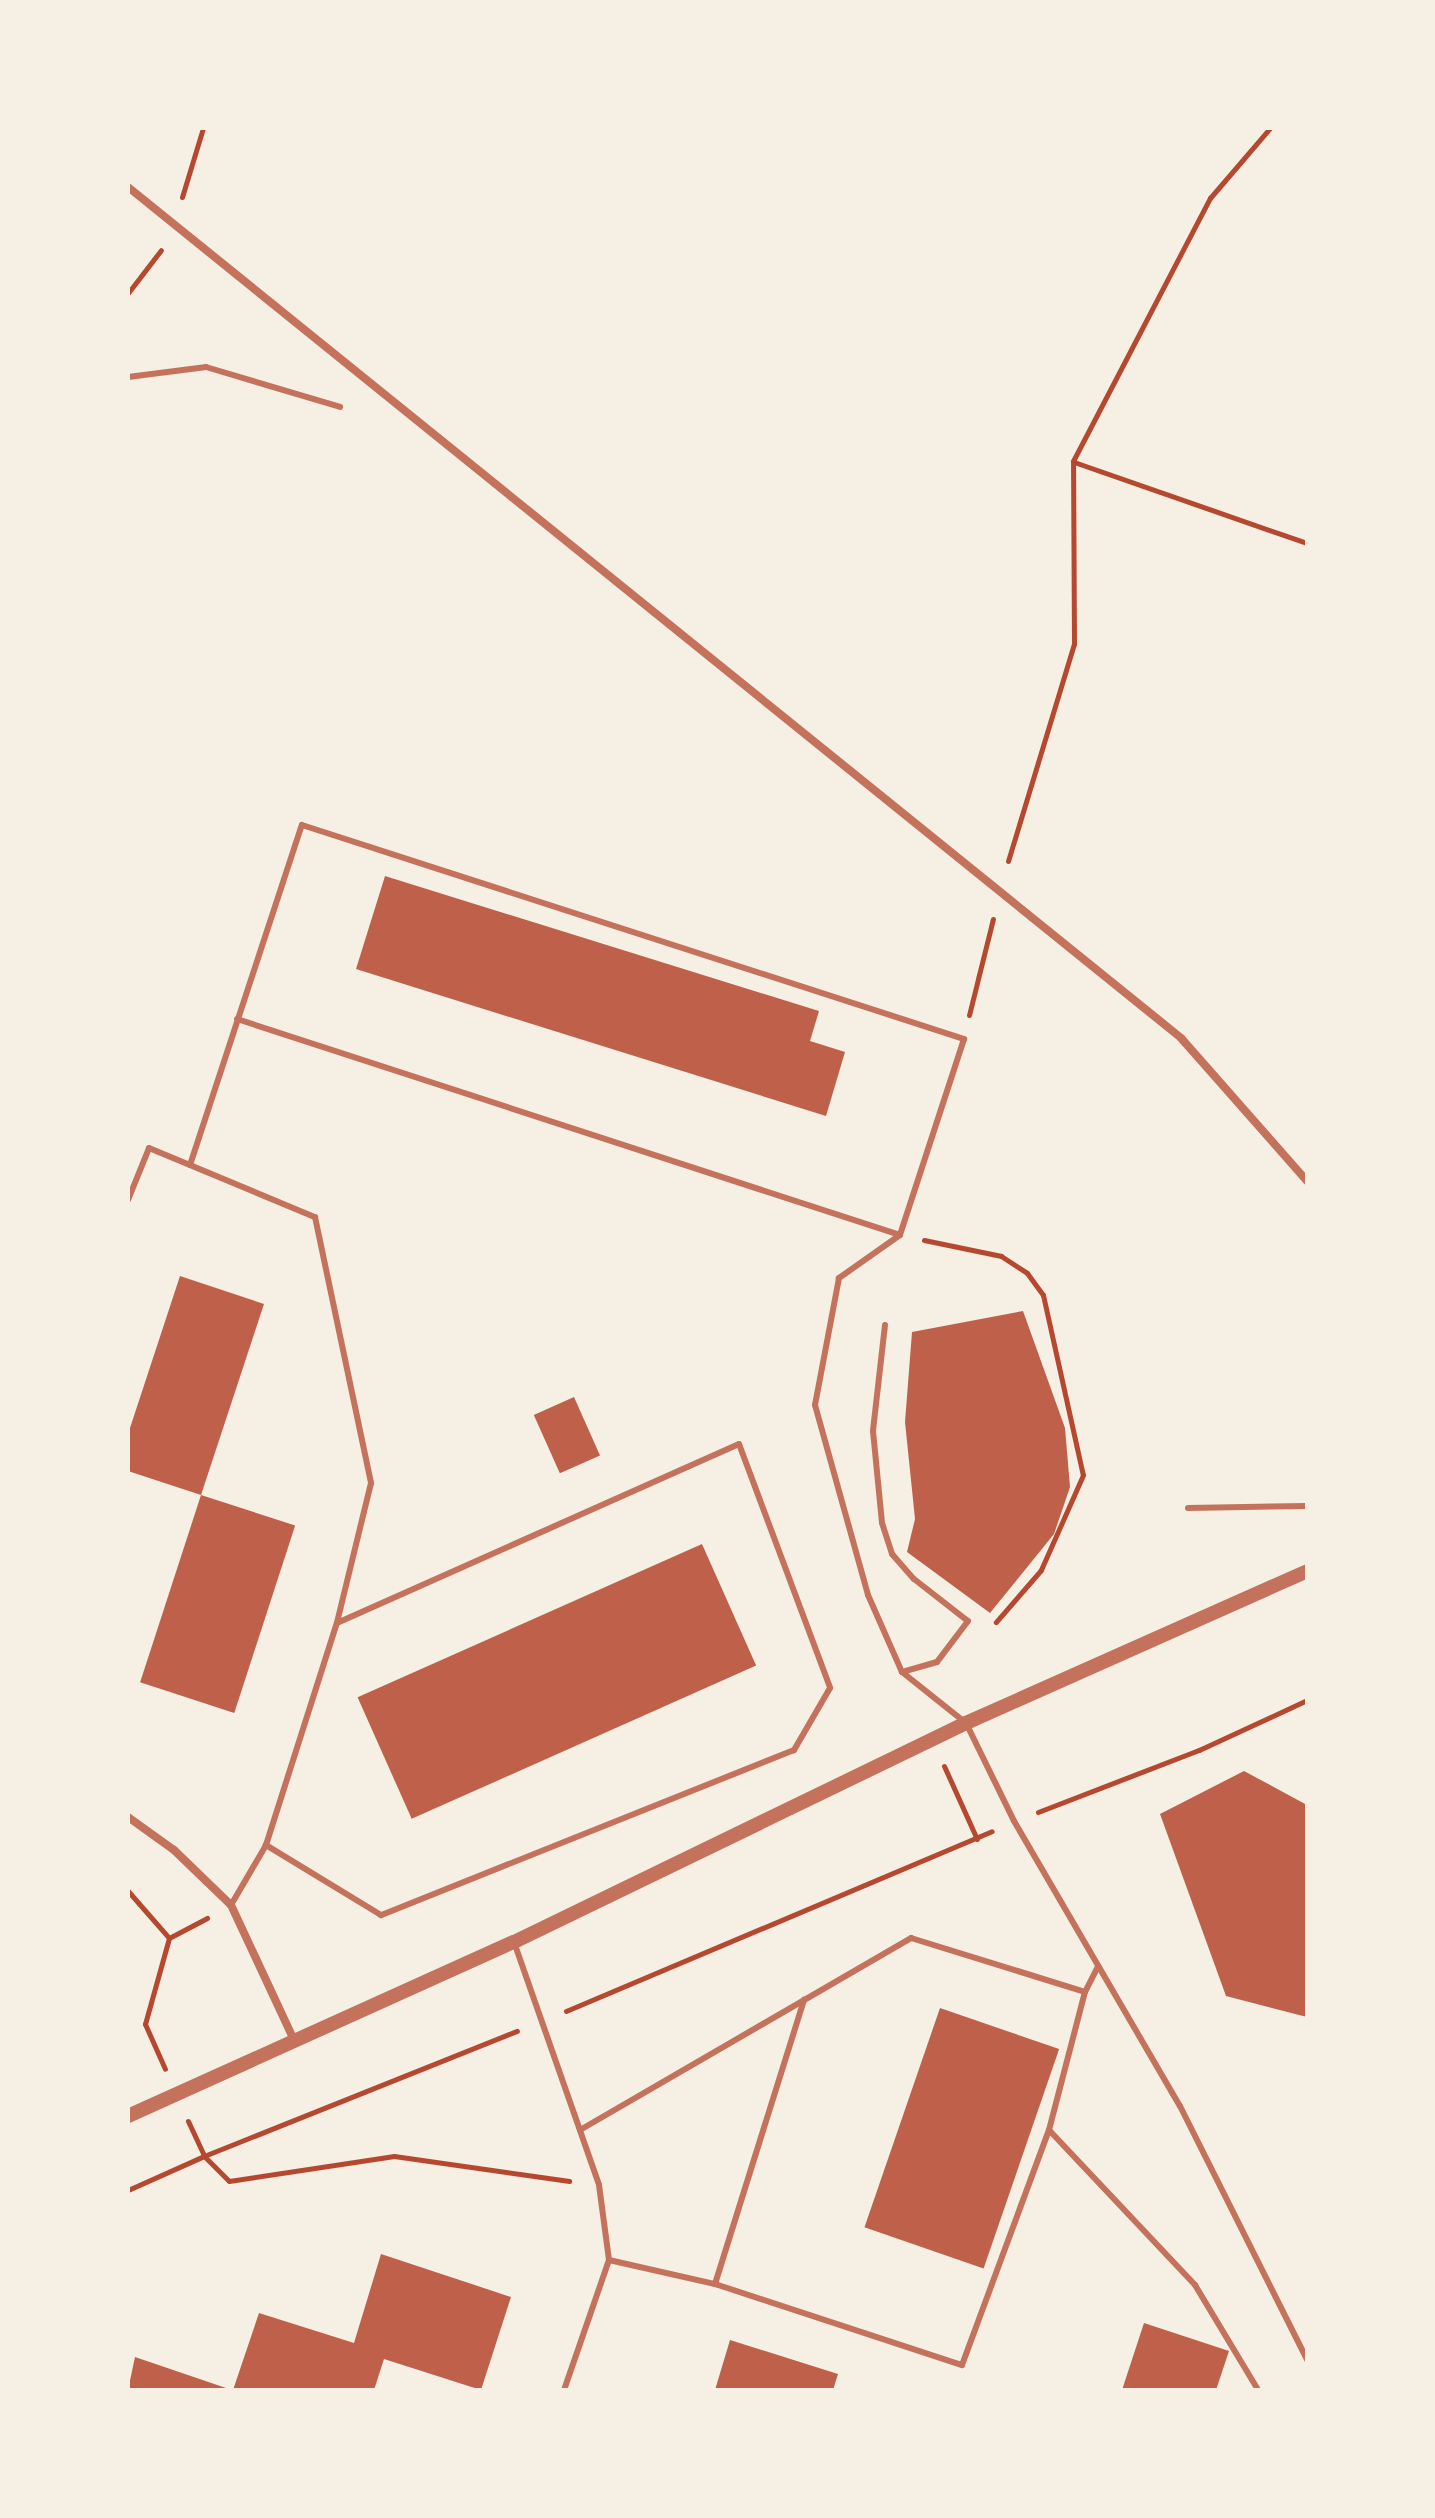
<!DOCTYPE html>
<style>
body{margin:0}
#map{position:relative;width:1435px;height:2518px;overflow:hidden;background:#f6efe4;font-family:"Fira Sans",sans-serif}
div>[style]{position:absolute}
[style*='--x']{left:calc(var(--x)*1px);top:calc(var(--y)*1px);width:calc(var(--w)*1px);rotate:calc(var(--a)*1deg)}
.building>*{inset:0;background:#bf614a;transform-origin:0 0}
.path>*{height:5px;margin:-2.5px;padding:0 2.5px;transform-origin:2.5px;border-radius:2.5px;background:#b5482f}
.service>*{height:6px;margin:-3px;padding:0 3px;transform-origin:3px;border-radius:3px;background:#c5725c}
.minor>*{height:8px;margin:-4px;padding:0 4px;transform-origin:4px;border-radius:4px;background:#c5725c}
.tertiary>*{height:14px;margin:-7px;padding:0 7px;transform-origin:7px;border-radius:7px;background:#c5725c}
span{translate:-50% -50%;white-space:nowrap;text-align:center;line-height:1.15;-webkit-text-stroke:6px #f6efe4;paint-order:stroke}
.frame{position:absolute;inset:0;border:130px solid #f6efe4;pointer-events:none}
</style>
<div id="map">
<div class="building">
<i style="clip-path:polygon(385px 876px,819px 1011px,810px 1041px,845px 1052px,826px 1116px,356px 969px)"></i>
<i style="clip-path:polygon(180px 1276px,264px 1304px,201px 1495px,128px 1471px,128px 1434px)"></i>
<i style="clip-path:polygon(1023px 1311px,1065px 1428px,1070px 1487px,1054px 1534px,990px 1613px,907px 1552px,915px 1519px,905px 1422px,912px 1332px)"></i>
<i style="left:574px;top:1397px;width:64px;height:44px;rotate:66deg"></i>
<i style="left:201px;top:1495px;width:99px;height:197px;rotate:18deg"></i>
<i style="left:702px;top:1544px;width:133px;height:377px;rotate:66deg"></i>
<i style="clip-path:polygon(1244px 1771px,1307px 1805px,1307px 2017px,1226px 1996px,1160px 1814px)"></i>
<i style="left:940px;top:2008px;width:126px;height:232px;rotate:19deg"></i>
<i style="clip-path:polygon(381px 2254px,511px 2297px,481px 2390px,384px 2359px,374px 2390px,233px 2390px,259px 2313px,354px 2343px)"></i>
<i style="clip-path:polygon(1144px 2323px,1229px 2351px,1216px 2390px,1122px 2390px)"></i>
<i style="clip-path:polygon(730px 2340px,838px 2374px,833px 2390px,715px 2390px)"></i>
<i style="clip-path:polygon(135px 2357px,229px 2389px,229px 2390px,128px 2390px)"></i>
</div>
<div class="path">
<i style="--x:182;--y:197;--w:72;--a:-73.1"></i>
<i style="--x:128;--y:293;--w:54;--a:-52.5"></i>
<i style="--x:1074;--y:462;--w:247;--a:19.2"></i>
<i style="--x:1008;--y:861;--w:227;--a:-73.1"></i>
<i style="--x:1074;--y:644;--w:183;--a:-90.3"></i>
<i style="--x:1073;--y:461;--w:297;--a:-62.5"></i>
<i style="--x:1210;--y:198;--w:92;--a:-49.4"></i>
<i style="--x:969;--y:1015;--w:99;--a:-76"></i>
<i style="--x:924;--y:1240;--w:79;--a:11.7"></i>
<i style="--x:1001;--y:1256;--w:31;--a:33"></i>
<i style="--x:1027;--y:1273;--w:27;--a:54"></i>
<i style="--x:1043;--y:1295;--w:184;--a:77.5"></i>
<i style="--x:1083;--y:1475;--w:104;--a:113.9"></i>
<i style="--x:1041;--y:1570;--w:69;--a:130.9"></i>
<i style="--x:944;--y:1766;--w:80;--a:65.7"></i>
<i style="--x:1038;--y:1812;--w:173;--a:-21.1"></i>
<i style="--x:1199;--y:1750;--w:119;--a:-24.8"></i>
<i style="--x:128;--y:1891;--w:62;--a:48.9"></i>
<i style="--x:169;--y:1938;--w:89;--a:105.6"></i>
<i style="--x:145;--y:2024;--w:49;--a:66"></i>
<i style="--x:169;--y:1938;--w:43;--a:-27.8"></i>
<i style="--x:566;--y:2011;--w:462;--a:-22.9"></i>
<i style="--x:188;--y:2121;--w:38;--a:65"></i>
<i style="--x:204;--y:2156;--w:337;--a:-21.8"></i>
<i style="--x:128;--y:2190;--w:83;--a:-24.1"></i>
<i style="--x:204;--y:2156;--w:35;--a:45"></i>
<i style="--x:229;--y:2181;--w:167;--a:-8.6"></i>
<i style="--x:394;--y:2156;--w:177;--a:8.1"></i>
</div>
<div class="service">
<i style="--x:128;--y:377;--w:79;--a:-7.3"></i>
<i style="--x:206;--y:367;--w:140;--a:16.6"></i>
<i style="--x:237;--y:1019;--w:697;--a:18.05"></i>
<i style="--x:190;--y:1165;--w:358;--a:-71.8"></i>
<i style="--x:302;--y:825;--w:696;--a:17.91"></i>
<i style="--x:964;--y:1039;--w:206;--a:108.1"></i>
<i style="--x:900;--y:1235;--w:75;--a:144.8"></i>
<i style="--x:839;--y:1278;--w:129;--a:100.7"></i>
<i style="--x:815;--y:1405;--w:197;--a:74.4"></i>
<i style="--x:868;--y:1595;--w:84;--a:66.2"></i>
<i style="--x:902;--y:1672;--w:82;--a:38.6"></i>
<i style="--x:966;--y:1723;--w:109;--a:63.9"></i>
<i style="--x:1014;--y:1821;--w:330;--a:59.8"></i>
<i style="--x:1180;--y:2106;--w:284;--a:63.4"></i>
<i style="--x:128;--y:1200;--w:56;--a:-68"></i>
<i style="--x:149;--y:1148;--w:180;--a:22.6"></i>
<i style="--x:315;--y:1217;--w:272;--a:78.1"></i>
<i style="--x:371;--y:1483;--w:144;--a:103.7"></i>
<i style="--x:885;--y:1325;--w:107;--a:96.5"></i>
<i style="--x:873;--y:1431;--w:92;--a:84.4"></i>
<i style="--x:882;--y:1523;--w:33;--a:72"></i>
<i style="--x:892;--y:1554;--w:33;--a:49"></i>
<i style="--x:914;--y:1579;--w:68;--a:37.9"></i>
<i style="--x:968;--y:1621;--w:51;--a:127.1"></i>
<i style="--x:937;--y:1662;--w:36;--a:164"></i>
<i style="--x:1188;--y:1508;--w:119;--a:-1"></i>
<i style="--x:231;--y:1905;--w:69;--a:-59.7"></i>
<i style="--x:266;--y:1845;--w:233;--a:-72.3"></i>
<i style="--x:337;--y:1623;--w:440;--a:-24"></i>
<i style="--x:739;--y:1444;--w:260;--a:69.5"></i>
<i style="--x:830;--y:1688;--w:72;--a:120.1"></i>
<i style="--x:794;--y:1750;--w:445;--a:158.2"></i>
<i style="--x:381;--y:1915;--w:135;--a:-148.7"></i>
<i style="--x:514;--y:1942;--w:257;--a:70.7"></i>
<i style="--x:599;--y:2185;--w:76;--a:82.4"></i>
<i style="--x:609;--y:2260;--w:138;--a:109.1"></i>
<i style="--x:580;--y:2130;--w:383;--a:-30.1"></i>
<i style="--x:911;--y:1938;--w:182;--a:17.2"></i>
<i style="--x:1049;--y:2130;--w:213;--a:46.7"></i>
<i style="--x:1195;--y:2285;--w:122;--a:59"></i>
<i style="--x:609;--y:2260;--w:109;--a:12.8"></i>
<i style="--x:715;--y:2284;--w:298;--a:-72.6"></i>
<i style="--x:715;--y:2284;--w:260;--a:18.2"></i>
<i style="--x:962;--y:2365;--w:251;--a:-69.7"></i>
<i style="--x:1049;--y:2130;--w:143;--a:-75.4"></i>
<i style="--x:1085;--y:1992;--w:29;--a:-63"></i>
</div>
<div class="minor">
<i style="--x:128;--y:187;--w:1354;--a:38.94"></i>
<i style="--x:1181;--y:1038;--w:191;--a:48.6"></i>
<i style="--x:128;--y:1817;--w:57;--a:35.7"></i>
<i style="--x:174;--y:1850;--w:79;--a:44"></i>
<i style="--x:231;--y:1905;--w:151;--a:65"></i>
</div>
<div class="tertiary">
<i style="--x:128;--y:2116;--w:423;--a:-24.3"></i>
<i style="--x:514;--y:1942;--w:502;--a:-25.85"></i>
<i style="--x:966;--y:1723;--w:373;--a:-24"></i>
</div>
<div class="frame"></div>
</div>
